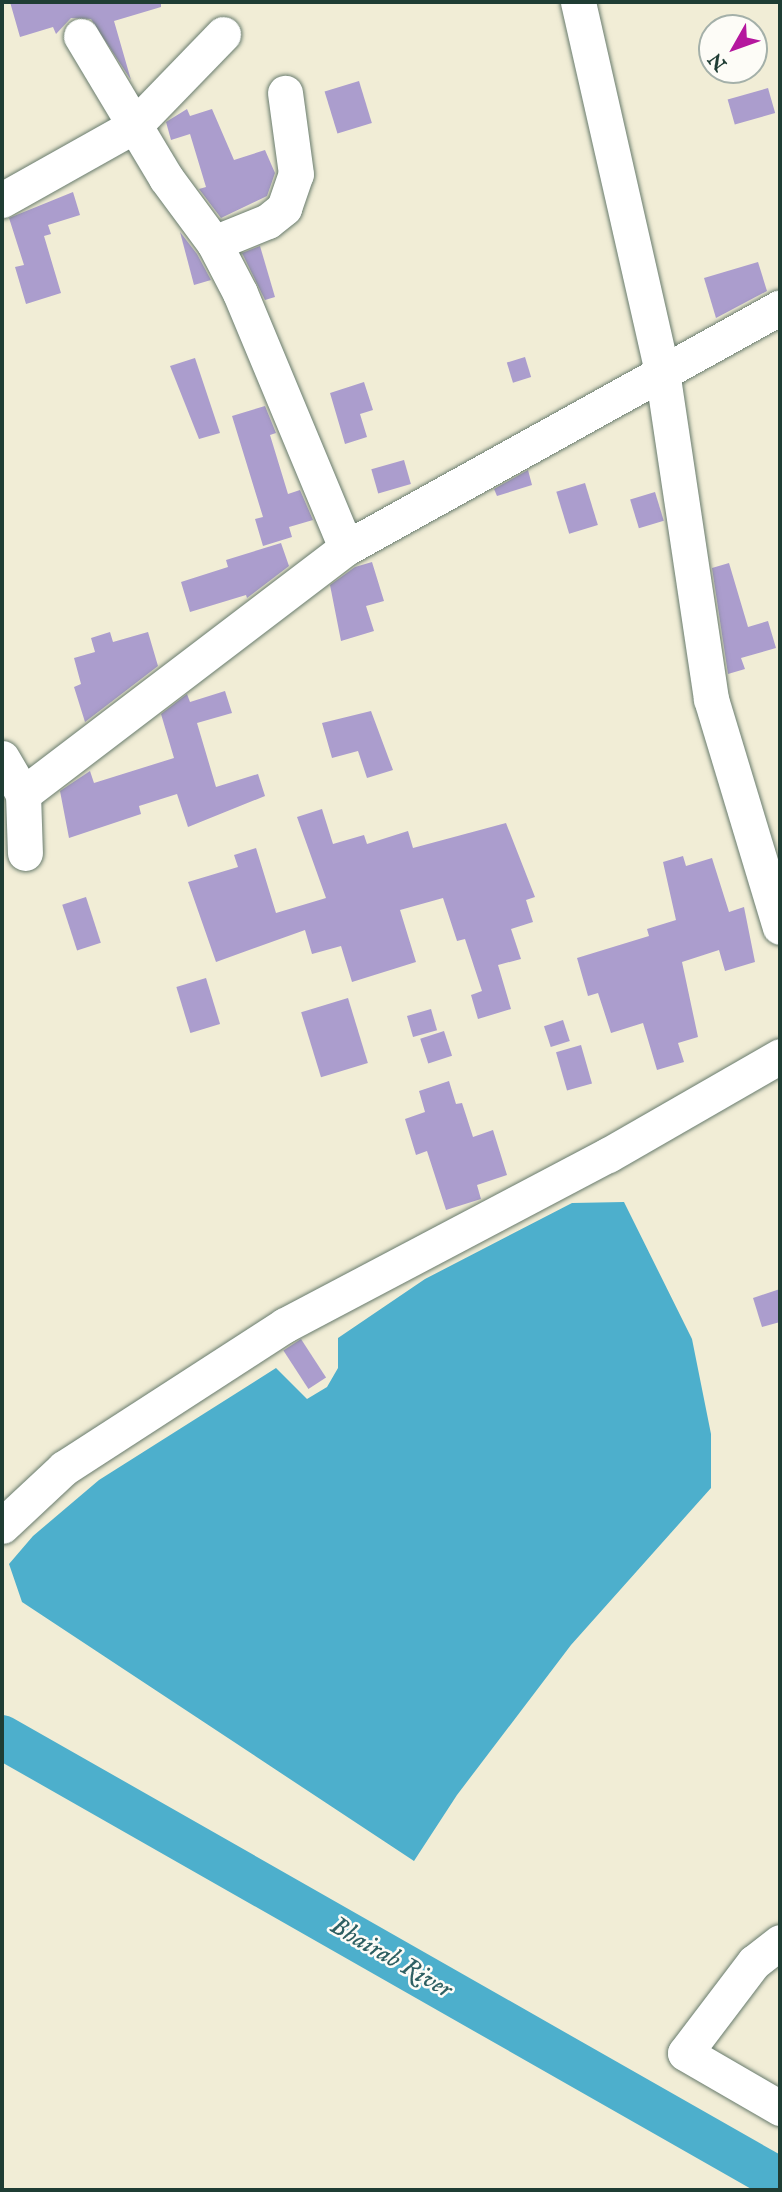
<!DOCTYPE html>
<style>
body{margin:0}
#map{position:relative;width:782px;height:2192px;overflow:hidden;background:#f1edd6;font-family:"IM FELL English",serif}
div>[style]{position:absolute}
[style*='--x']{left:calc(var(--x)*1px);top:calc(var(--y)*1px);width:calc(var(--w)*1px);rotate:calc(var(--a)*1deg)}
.water>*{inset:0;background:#4dafcc}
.river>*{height:44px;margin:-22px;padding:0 22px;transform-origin:22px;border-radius:22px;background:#4dafcc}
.building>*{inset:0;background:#ab9dcd;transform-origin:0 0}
.roads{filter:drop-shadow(0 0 2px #687b6d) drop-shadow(0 0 2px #687b6d)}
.minor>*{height:35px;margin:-17.5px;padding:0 17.5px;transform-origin:17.5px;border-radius:17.5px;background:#fff}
span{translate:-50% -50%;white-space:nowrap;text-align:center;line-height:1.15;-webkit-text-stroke:5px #fdfcf7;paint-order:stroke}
.water-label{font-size:26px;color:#2d5f62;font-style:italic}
.frame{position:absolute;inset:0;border:4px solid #1f3d34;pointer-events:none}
.north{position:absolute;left:698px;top:14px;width:70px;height:70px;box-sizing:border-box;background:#fdfcf7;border:2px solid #a4b0a9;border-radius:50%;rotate:230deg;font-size:19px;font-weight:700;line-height:28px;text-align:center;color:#1f3d34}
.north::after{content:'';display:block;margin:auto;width:24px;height:32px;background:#b5179e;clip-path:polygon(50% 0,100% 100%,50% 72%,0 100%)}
</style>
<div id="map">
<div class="water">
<i style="clip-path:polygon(624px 1202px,692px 1339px,711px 1434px,711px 1488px,571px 1645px,457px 1795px,414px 1861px,22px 1602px,9px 1564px,33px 1536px,99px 1480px,276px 1368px,307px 1399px,327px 1387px,338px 1368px,338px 1338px,425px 1279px,572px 1203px)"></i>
</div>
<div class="river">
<i style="--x:2;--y:1737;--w:895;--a:29.66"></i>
</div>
<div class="building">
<i style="clip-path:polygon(10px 2px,161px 2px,161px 7px,114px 21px,131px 80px,91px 19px,71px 18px,56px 34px,53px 27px,20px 37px)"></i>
<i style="left:359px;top:81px;width:44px;height:36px;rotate:73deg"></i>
<i style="left:768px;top:88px;width:26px;height:42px;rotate:74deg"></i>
<i style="clip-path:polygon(187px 109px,190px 116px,212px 109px,234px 160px,265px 150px,275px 173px,267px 196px,221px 218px,199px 189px,206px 187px,190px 134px,171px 140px,166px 122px)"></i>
<i style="clip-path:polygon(73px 192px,80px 215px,48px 225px,51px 234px,44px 236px,61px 293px,26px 304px,15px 267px,24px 265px,9px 218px)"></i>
<i style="clip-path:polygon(180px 232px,197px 254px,211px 280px,194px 285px)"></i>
<i style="clip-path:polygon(260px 246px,275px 297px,265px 300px,242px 253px)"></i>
<i style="clip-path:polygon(758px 262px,767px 291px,716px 318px,704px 278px)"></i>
<i style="left:525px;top:357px;width:21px;height:19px;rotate:73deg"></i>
<i style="clip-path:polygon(195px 358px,220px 433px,199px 439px,170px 366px)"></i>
<i style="clip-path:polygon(364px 382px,373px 410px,360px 414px,367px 437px,345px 444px,330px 393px)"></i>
<i style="clip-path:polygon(265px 406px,276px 433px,270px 435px,288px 494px,300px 490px,313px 520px,289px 527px,292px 537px,263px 546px,255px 519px,263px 517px,232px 416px)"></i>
<i style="left:404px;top:460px;width:25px;height:34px;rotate:74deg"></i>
<i style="clip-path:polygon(528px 470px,532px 485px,497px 496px,494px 489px)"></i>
<i style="left:585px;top:483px;width:44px;height:30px;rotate:73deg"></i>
<i style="left:655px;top:492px;width:30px;height:26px;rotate:73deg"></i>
<i style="clip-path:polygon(281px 543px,289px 566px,247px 598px,246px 595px,190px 612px,181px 582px,228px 567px,226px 560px)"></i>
<i style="clip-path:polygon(372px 562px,384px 601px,366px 606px,374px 631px,341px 641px,330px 585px,355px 567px)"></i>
<i style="clip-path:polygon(729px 563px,748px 627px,768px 621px,776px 648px,741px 658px,745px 669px,728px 674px,712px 568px)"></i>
<i style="clip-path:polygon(110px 632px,113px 642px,148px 632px,158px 666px,85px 722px,74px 687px,81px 684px,74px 658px,95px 652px,91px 638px)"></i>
<i style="clip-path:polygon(225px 691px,232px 713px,197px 723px,216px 787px,258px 774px,265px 796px,188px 827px,177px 794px,139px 806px,141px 814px,69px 838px,60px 791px,90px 771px,94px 783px,174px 758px,161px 714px,187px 694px,190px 702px)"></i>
<i style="clip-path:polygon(371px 711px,393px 770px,367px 778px,358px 751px,332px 758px,322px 723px)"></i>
<i style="clip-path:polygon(322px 809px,333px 844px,364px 835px,367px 844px,408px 831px,413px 848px,506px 823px,535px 897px,526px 900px,533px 922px,511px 929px,521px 959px,498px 965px,511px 1009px,478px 1019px,471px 995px,482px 991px,465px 939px,457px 941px,443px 898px,400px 910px,416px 962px,352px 982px,341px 946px,312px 954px,305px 930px,216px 962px,188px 882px,238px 867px,234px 855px,256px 848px,276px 913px,326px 898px,297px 817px)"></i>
<i style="clip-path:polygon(683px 856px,686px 866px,712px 858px,729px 912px,744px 907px,755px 962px,725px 971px,719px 950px,682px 962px,698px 1037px,678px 1043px,684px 1062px,657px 1070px,643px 1023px,611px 1033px,598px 993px,588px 996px,577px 958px,649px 936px,647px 929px,676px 920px,663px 862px)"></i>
<i style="left:86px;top:897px;width:48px;height:25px;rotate:72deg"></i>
<i style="left:206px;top:978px;width:48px;height:31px;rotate:73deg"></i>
<i style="left:348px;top:998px;width:68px;height:49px;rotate:73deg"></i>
<i style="left:431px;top:1009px;width:22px;height:25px;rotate:74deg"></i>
<i style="left:563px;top:1020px;width:22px;height:20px;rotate:72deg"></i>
<i style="left:444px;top:1031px;width:26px;height:25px;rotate:72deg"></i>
<i style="left:581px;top:1045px;width:40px;height:26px;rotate:74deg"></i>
<i style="clip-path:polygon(449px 1081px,456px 1104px,462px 1103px,473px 1137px,493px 1130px,507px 1175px,477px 1185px,481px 1199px,446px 1210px,427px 1151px,416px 1155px,405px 1119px,425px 1112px,419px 1091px)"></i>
<i style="clip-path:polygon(780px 1289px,780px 1322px,762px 1327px,753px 1298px)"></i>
<i style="left:301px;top:1339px;width:46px;height:21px;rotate:57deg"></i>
</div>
<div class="roads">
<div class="minor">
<i style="--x:578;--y:2;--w:378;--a:77.2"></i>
<i style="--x:662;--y:371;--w:332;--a:81.5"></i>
<i style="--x:711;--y:699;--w:238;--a:73.2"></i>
<i style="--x:81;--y:36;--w:165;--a:59.1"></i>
<i style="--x:166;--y:178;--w:81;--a:53.6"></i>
<i style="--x:214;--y:243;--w:56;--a:62.5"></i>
<i style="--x:240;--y:293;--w:276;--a:67.4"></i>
<i style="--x:2;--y:200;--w:151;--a:-29.3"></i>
<i style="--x:134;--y:126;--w:128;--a:-45.9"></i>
<i style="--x:214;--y:243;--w:58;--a:-22.2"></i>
<i style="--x:268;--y:221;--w:21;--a:-39"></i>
<i style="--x:284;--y:208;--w:36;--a:-71"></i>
<i style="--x:296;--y:174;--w:82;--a:-97.7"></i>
<i style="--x:2;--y:758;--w:42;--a:59.7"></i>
<i style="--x:23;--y:794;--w:59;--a:88.1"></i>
<i style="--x:23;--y:794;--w:406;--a:-37.3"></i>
<i style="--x:346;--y:548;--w:496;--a:-29"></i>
<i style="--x:2;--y:1526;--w:85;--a:-43.1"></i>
<i style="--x:64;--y:1468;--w:263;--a:-32.9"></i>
<i style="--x:285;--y:1325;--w:365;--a:-27.8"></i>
<i style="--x:608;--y:1155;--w:198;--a:-29.9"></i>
<i style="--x:780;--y:1942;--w:33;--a:142"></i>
<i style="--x:754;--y:1962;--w:114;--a:127.2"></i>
<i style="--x:685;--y:2053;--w:110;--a:30.1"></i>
</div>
</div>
<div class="water-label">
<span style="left:391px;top:1958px;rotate:30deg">Bhairab River</span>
</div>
<div class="frame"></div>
<div class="north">N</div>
</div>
